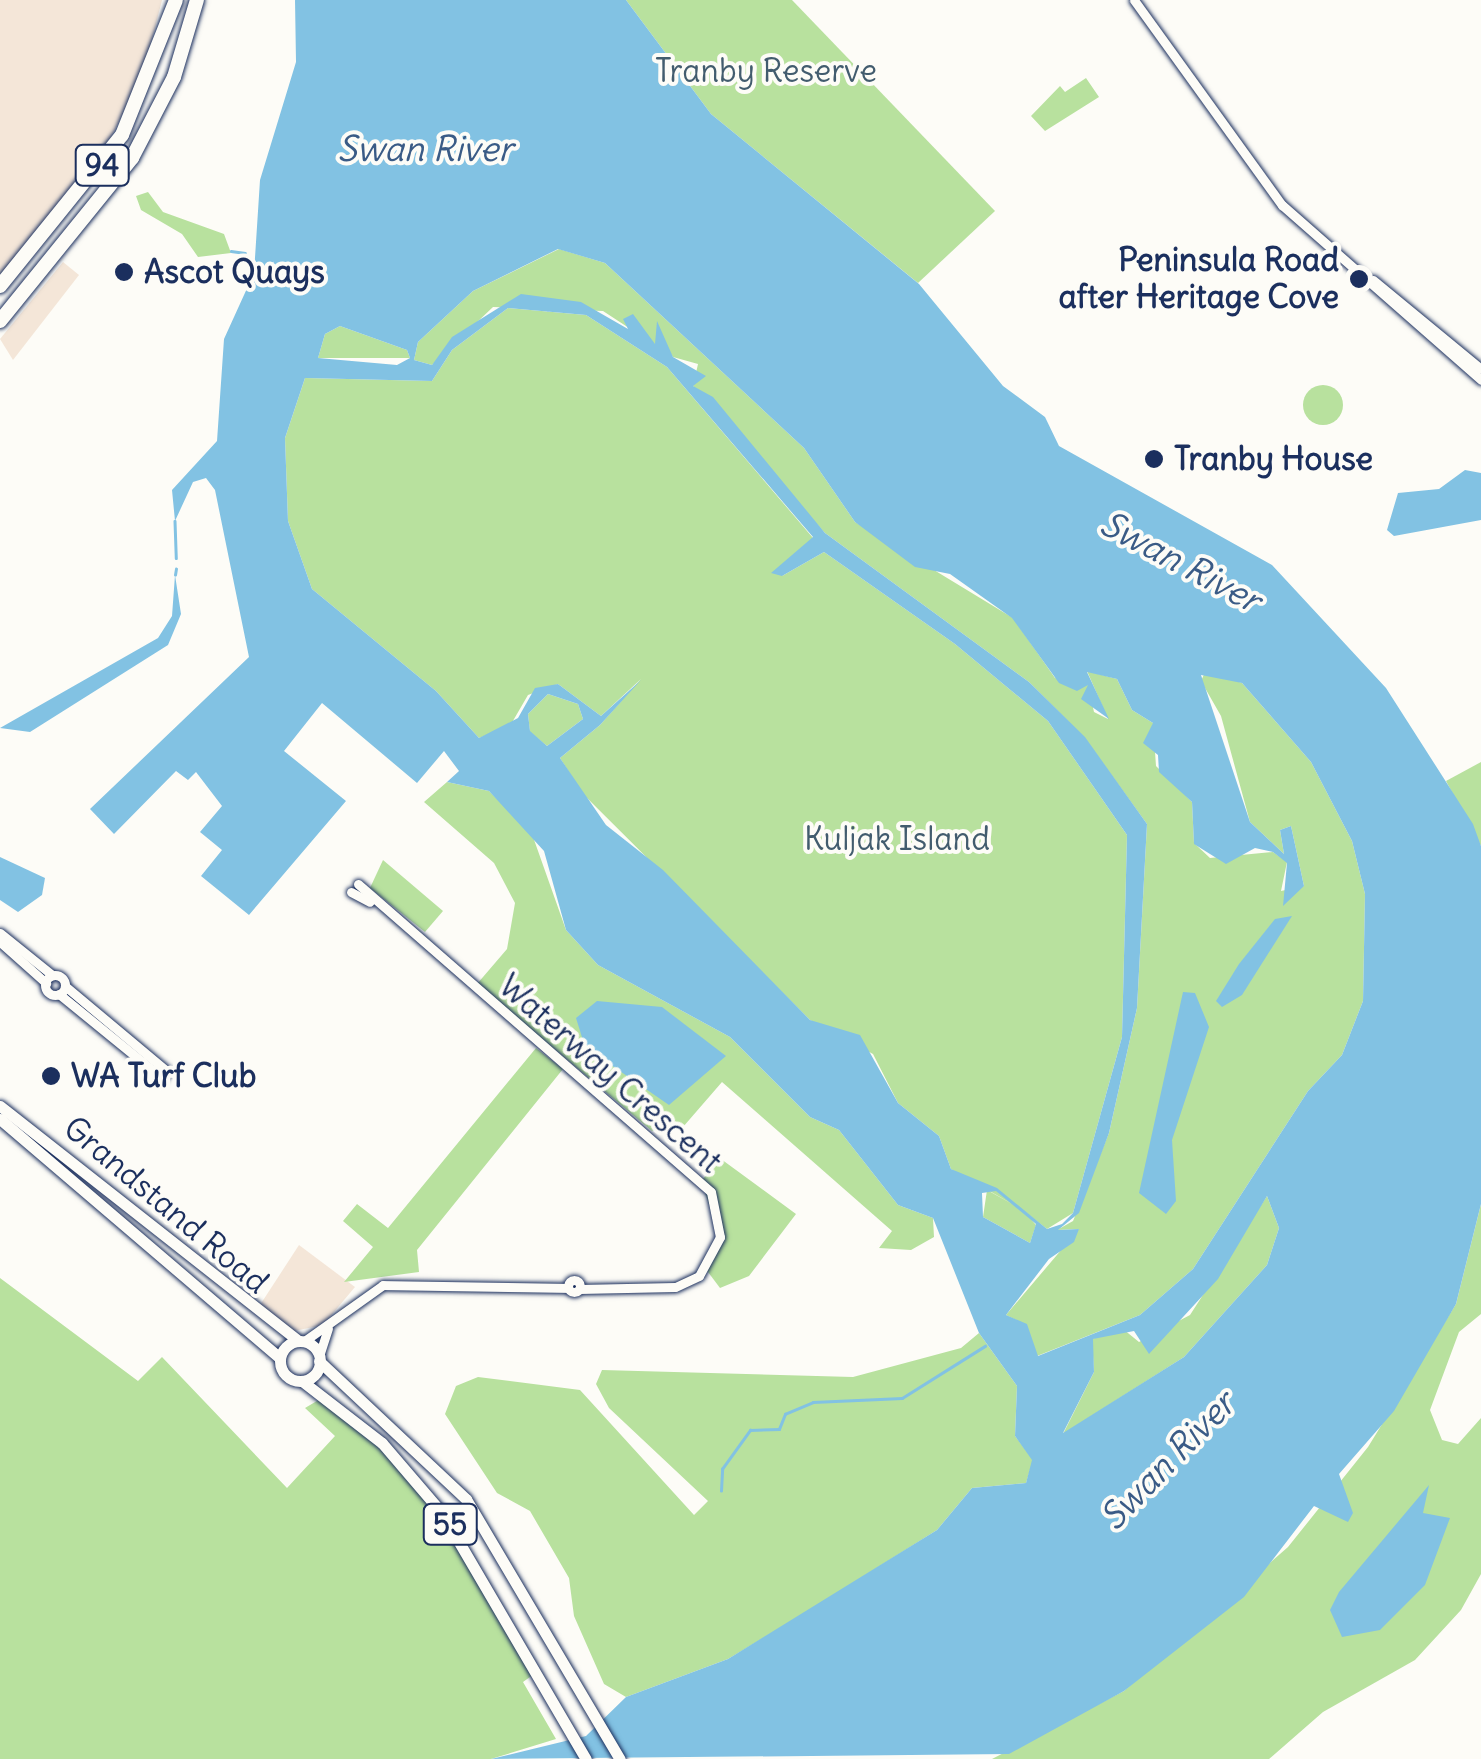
<!DOCTYPE html>
<style>
body{margin:0}
#map{position:relative;width:1481px;height:1759px;overflow:hidden;background:#fdfcf7;font-family:Delius,sans-serif}
div>[style]{position:absolute}
[style*='--x']{left:calc(var(--x)*1px);top:calc(var(--y)*1px);width:calc(var(--w)*1px);rotate:calc(var(--a)*1deg)}
.built>*{inset:0;background:#f4e6d8}
.green>*{inset:0;background:#b8e19e}
.round{border-radius:50%}
.water>*{inset:0;background:#82c2e3}
.stream>*{height:2.5px;margin:-1.25px;padding:0 1.25px;transform-origin:1.25px;border-radius:1.25px;background:#82c2e3}
.roads{filter:drop-shadow(0 0 2px #1b2f5e) drop-shadow(0 0 2px #1b2f5e)}
.minor>*{height:9px;margin:-4.5px;padding:0 4.5px;transform-origin:4.5px;border-radius:4.5px;background:#fdfcf7}
.minor>.ring{margin:-4.5px;padding:0;box-sizing:content-box;background:none;border:9px solid #fdfcf7;border-radius:50%}
.major>*{height:11px;margin:-5.5px;padding:0 5.5px;transform-origin:5.5px;border-radius:5.5px;background:#fdfcf7}
.major>.ring{margin:-5.5px;padding:0;box-sizing:content-box;background:none;border:11px solid #fdfcf7;border-radius:50%}
.highway>*{height:14px;margin:-7px;padding:0 7px;transform-origin:7px;border-radius:7px;background:#fdfcf7}
.dots>*{width:28px;height:28px;translate:-50% -50%;box-sizing:border-box;border:5px solid #fdfcf7;border-radius:50%}
span{translate:-50% -50%;white-space:nowrap;text-align:center;line-height:1.15;-webkit-text-stroke:8px #fdfcf7;paint-order:stroke}
.shield-label span{padding:2px 8px;background:#fdfcf7;border:2px solid;border-radius:8px;-webkit-text-stroke-width:0}
.shield-label{font-size:30px;color:#1b2f5e;font-weight:700}
.park-label{font-size:32px;color:#425c6e}
.poi-label{font-size:32px;color:#1b2f5e;font-weight:700}
.right{translate:-100% -50%;text-align:right}
.left{translate:0 -50%;text-align:left}
.street-label{font-size:32px;color:#1b2f5e}
.water-label{font-size:35px;color:#3a5b86;font-style:italic}
</style>
<div id="map">
<div class="built">
<i style="clip-path:polygon(0 0,162px 0,143px 75px,111px 137px,0 277px)"></i>
<i style="clip-path:polygon(63px 262px,79px 275px,13px 360px,0 339px)"></i>
<i style="clip-path:polygon(299px 1245px,355px 1287px,323px 1325px,294px 1331px,260px 1305px)"></i>
</div>
<div class="green">
<i style="clip-path:polygon(626px 0,792px 0,995px 211px,918px 283px,711px 114px)"></i>
<i style="clip-path:polygon(1086px 78px,1099px 97px,1045px 131px,1031px 116px,1060px 86px,1065px 92px)"></i>
<i style="clip-path:polygon(148px 192px,163px 212px,224px 234px,231px 253px,198px 257px,182px 234px,141px 210px,136px 196px)"></i>
<i style="clip-path:polygon(559px 249px,605px 263px,804px 448px,855px 522px,1013px 618px,1055px 678px,1088px 685px,1094px 712px,1108px 719px,1087px 671px,1117px 679px,1132px 710px,1153px 723px,1156px 766px,1192px 802px,1194px 843px,1210px 858px,1273px 852px,1287px 862px,1281px 891px,1304px 886px,1291px 826px,1280px 830px,1284px 854px,1250px 822px,1221px 716px,1201px 681px,1206px 670px,1242px 683px,1311px 762px,1352px 841px,1365px 894px,1363px 1001px,1342px 1055px,1308px 1091px,1193px 1269px,1140px 1315px,1037px 1356px,1026px 1325px,1006px 1315px,1079px 1229px,1057px 1230px,1073px 1221px,1109px 1133px,1137px 1008px,1147px 824px,1084px 737px,1029px 682px,825px 533px,693px 386px,698px 364px,673px 357px,659px 336px,655px 345px,603px 311px,493px 307px,432px 365px,414px 360px,418px 342px,473px 291px)"></i>
<i style="clip-path:polygon(508px 308px,586px 315px,667px 367px,813px 538px,782px 576px,824px 552px,955px 644px,1048px 721px,1127px 835px,1122px 1037px,1073px 1213px,1047px 1229px,1024px 1211px,1036px 1225px,1030px 1243px,983px 1217px,987px 1190px,1023px 1210px,951px 1169px,939px 1136px,898px 1103px,873px 1054px,810px 1020px,583px 794px,560px 758px,600px 725px,641px 679px,601px 716px,558px 684px,528px 695px,510px 726px,479px 738px,436px 691px,312px 589px,288px 521px,285px 438px,305px 378px,432px 381px,452px 350px)"></i>
<i style="clip-path:polygon(340px 326px,407px 350px,410px 358px,318px 358px,325px 334px)"></i>
<i class="round" style="left:1303px;top:385px;width:40px;height:40px"></i>
<i style="clip-path:polygon(548px 694px,578px 704px,583px 719px,547px 746px,530px 732px,528px 714px)"></i>
<i style="clip-path:polygon(1481px 762px,1481px 846px,1446px 781px)"></i>
<i style="clip-path:polygon(447px 782px,489px 791px,532px 834px,566px 930px,598px 965px,730px 1037px,810px 1117px,839px 1130px,898px 1205px,933px 1218px,934px 1237px,911px 1250px,879px 1248px,892px 1231px,722px 1082px,683px 1127px,652px 1131px,477px 984px,507px 949px,515px 903px,494px 863px,424px 802px)"></i>
<i style="clip-path:polygon(383px 860px,443px 911px,425px 932px,370px 888px)"></i>
<i style="clip-path:polygon(536px 1048px,563px 1069px,417px 1250px,419px 1272px,344px 1282px,373px 1247px,343px 1221px,357px 1204px,388px 1228px)"></i>
<i style="clip-path:polygon(721px 1159px,796px 1214px,749px 1276px,720px 1288px,705px 1268px,720px 1237px,701px 1181px)"></i>
<i style="clip-path:polygon(1267px 1196px,1279px 1228px,1267px 1265px,1184px 1357px,1063px 1434px,1094px 1372px,1092px 1339px,1123px 1329px,1139px 1342px,1190px 1315px)"></i>
<i style="clip-path:polygon(1481px 1204px,1481px 1314px,1459px 1332px,1430px 1410px,1442px 1440px,1458px 1444px,1481px 1418px,1481px 1574px,1461px 1610px,1415px 1660px,1323px 1712px,1269px 1759px,992px 1759px,1124px 1691px,1288px 1547px,1368px 1447px,1456px 1304px)"></i>
<i style="clip-path:polygon(0 1278px,138px 1381px,162px 1357px,287px 1488px,335px 1436px,305px 1408px,327px 1395px,423px 1488px,537px 1672px,523px 1682px,556px 1739px,491px 1759px,0 1759px)"></i>
<i style="clip-path:polygon(979px 1333px,1017px 1386px,1015px 1436px,1033px 1460px,1026px 1483px,972px 1488px,937px 1530px,805px 1613px,728px 1659px,626px 1697px,604px 1684px,574px 1616px,569px 1578px,530px 1511px,497px 1493px,445px 1414px,456px 1386px,478px 1377px,580px 1390px,694px 1515px,708px 1501px,609px 1408px,596px 1384px,602px 1370px,853px 1377px,961px 1348px)"></i>
</div>
<div class="water">
<i style="clip-path:polygon(evenodd,295px 0,626px 0,711px 114px,919px 284px,1003px 386px,1045px 417px,1059px 446px,1272px 565px,1386px 688px,1473px 824px,1481px 846px,1481px 1204px,1456px 1304px,1394px 1411px,1339px 1474px,1353px 1513px,1348px 1522px,1314px 1506px,1244px 1597px,1124px 1691px,1009px 1754px,491px 1759px,586px 1736px,626px 1697px,728px 1659px,937px 1530px,972px 1488px,1026px 1483px,1032px 1460px,1015px 1436px,1017px 1386px,979px 1333px,933px 1218px,898px 1205px,839px 1130px,810px 1117px,730px 1037px,598px 965px,566px 930px,544px 851px,489px 791px,447px 782px,459px 771px,444px 751px,417px 783px,322px 703px,284px 751px,346px 801px,249px 915px,201px 876px,222px 850px,200px 832px,222px 806px,196px 772px,188px 780px,176px 771px,114px 834px,90px 809px,249px 657px,215px 490px,206px 478px,193px 482px,175px 521px,172px 490px,217px 441px,224px 339px,254px 273px,260px 180px,296px 62px,295px 0,558px 249px,605px 263px,804px 448px,855px 522px,915px 567px,950px 574px,1012px 618px,1059px 683px,1077px 691px,1088px 685px,1081px 699px,1109px 719px,1087px 672px,1117px 679px,1132px 710px,1153px 723px,1143px 743px,1158px 755px,1159px 772px,1192px 802px,1194px 844px,1226px 864px,1255px 848px,1273px 852px,1287px 863px,1283px 906px,1304px 886px,1291px 826px,1280px 830px,1284px 854px,1250px 822px,1201px 675px,1242px 683px,1311px 762px,1352px 841px,1365px 894px,1363px 1001px,1342px 1055px,1308px 1091px,1193px 1269px,1140px 1315px,1038px 1356px,1027px 1324px,1006px 1315px,1049px 1259px,1074px 1242px,1079px 1229px,1058px 1230px,1079px 1213px,1109px 1133px,1137px 1008px,1147px 824px,1085px 737px,1029px 682px,825px 533px,713px 397px,693px 386px,706px 376px,673px 357px,657px 321px,655px 344px,633px 314px,623px 319px,628px 329px,581px 302px,521px 294px,452px 337px,432px 365px,414px 360px,418px 342px,473px 291px,558px 249px,295px 0,508px 308px,586px 315px,667px 367px,813px 537px,771px 573px,782px 576px,824px 552px,955px 644px,1048px 721px,1127px 835px,1122px 1037px,1073px 1213px,1062px 1224px,1047px 1229px,997px 1188px,951px 1169px,939px 1136px,898px 1103px,860px 1035px,810px 1020px,663px 870px,606px 825px,560px 758px,600px 725px,641px 680px,601px 716px,558px 684px,535px 688px,518px 718px,479px 738px,436px 691px,312px 589px,288px 521px,285px 438px,305px 378px,432px 381px,452px 350px,508px 308px,295px 0,340px 326px,407px 350px,410px 358px,397px 365px,318px 358px,325px 334px,340px 326px,295px 0,548px 694px,578px 704px,583px 719px,547px 746px,530px 731px,528px 714px,548px 694px,295px 0,996px 1191px,1036px 1224px,1030px 1243px,983px 1217px,982px 1193px,996px 1191px,295px 0,1267px 1196px,1279px 1228px,1267px 1265px,1184px 1357px,1063px 1433px,1094px 1372px,1093px 1339px,1134px 1331px,1149px 1354px,1218px 1279px,1267px 1196px)"></i>
<i style="clip-path:polygon(1465px 470px,1481px 473px,1481px 520px,1394px 536px,1387px 530px,1398px 493px,1439px 489px)"></i>
<i style="clip-path:polygon(175px 575px,181px 614px,168px 645px,30px 732px,0 728px,158px 638px,172px 616px)"></i>
<i style="clip-path:polygon(0 857px,45px 878px,42px 895px,18px 912px,0 900px)"></i>
<i style="clip-path:polygon(1292px 916px,1242px 995px,1222px 1007px,1216px 1001px,1239px 964px,1275px 919px)"></i>
<i style="clip-path:polygon(1183px 992px,1195px 993px,1209px 1027px,1172px 1140px,1176px 1201px,1166px 1214px,1139px 1193px)"></i>
<i style="clip-path:polygon(597px 1001px,662px 1007px,726px 1056px,669px 1105px,585px 1047px,576px 1018px)"></i>
<i style="clip-path:polygon(1429px 1485px,1423px 1513px,1450px 1518px,1425px 1585px,1380px 1630px,1342px 1637px,1330px 1610px,1339px 1592px)"></i>
</div>
<div class="stream">
<i style="--x:231;--y:251;--w:14;--a:8"></i>
<i style="--x:175;--y:521;--w:37;--a:88"></i>
<i style="--x:175;--y:575;--w:6;--a:-81"></i>
<i style="--x:721;--y:1491;--w:22;--a:-87"></i>
<i style="--x:722;--y:1469;--w:48;--a:-54.3"></i>
<i style="--x:750;--y:1430;--w:29;--a:-2"></i>
<i style="--x:779;--y:1429;--w:16;--a:-68"></i>
<i style="--x:785;--y:1414;--w:30;--a:-23"></i>
<i style="--x:813;--y:1402;--w:89;--a:-2.6"></i>
<i style="--x:902;--y:1398;--w:98;--a:-32.1"></i>
</div>
<div class="roads">
<div class="minor">
<i style="--x:1134;--y:0;--w:253;--a:54.2"></i>
<i style="--x:1282;--y:205;--w:265;--a:41.3"></i>
<i style="--x:1373;--y:280;--w:140;--a:39.5"></i>
<i style="--x:358;--y:884;--w:468;--a:41.1"></i>
<i style="--x:711;--y:1192;--w:46;--a:78.7"></i>
<i style="--x:720;--y:1237;--w:44;--a:118.3"></i>
<i style="--x:699;--y:1276;--w:26;--a:155"></i>
<i style="--x:675;--y:1287;--w:96;--a:178.8"></i>
<i style="--x:351;--y:892;--w:21;--a:28"></i>
<i style="--x:0;--y:933;--w:67;--a:38.9"></i>
<i style="--x:0;--y:942;--w:62;--a:41.7"></i>
<i class="ring" style="left:45px;top:975px;width:11px;height:11px"></i>
<i style="--x:65;--y:986;--w:134;--a:39.9"></i>
<i style="--x:59;--y:994;--w:133;--a:39.2"></i>
<i class="ring" style="left:568px;top:1280px;width:3px;height:3px"></i>
<i style="--x:303;--y:1342;--w:98;--a:-35.5"></i>
<i style="--x:383;--y:1285;--w:185;--a:0.9"></i>
<i style="--x:319;--y:1356;--w:29;--a:-72"></i>
</div>
<div class="major">
<i style="--x:0;--y:1106;--w:380;--a:38.2"></i>
<i style="--x:0;--y:1119;--w:368;--a:40.5"></i>
<i class="ring" style="left:280px;top:1341px;width:29px;height:29px"></i>
<i style="--x:319;--y:1361;--w:202;--a:43.2"></i>
<i style="--x:466;--y:1499;--w:302;--a:59.4"></i>
<i style="--x:302;--y:1381;--w:101;--a:37.8"></i>
<i style="--x:382;--y:1443;--w:92;--a:49.4"></i>
<i style="--x:442;--y:1513;--w:285;--a:59.7"></i>
</div>
<div class="highway">
<i style="--x:0;--y:286;--w:194;--a:-51.1"></i>
<i style="--x:122;--y:135;--w:145;--a:-68.2"></i>
<i style="--x:0;--y:321;--w:210;--a:-51"></i>
<i style="--x:132;--y:158;--w:91;--a:-62.6"></i>
<i style="--x:174;--y:77;--w:80;--a:-73.4"></i>
</div>
</div>
<div class="dots">
<i style="left:124px;top:272px;background:#1b2f5e"></i>
<i style="left:1359px;top:279px;background:#1b2f5e"></i>
<i style="left:1154px;top:459px;background:#1b2f5e"></i>
<i style="left:51px;top:1076px;background:#1b2f5e"></i>
</div>
<div class="shield-label">
<span style="left:102px;top:165px">94</span>
<span style="left:450px;top:1524px">55</span>
</div>
<div class="park-label">
<span style="left:766px;top:71px">Tranby Reserve</span>
<span style="left:897px;top:839px">Kuljak Island</span>
</div>
<div class="poi-label">
<span class="right" style="left:1339px;top:279px">Peninsula Road<br>after Heritage Cove</span>
<span class="left" style="left:144px;top:272px">Ascot Quays</span>
<span class="left" style="left:1174px;top:459px">Tranby House</span>
<span class="left" style="left:71px;top:1076px">WA Turf Club</span>
</div>
<div class="street-label">
<span style="left:610px;top:1074px;rotate:41deg">Waterway Crescent</span>
<span style="left:166px;top:1205px;rotate:40deg">Grandstand Road</span>
</div>
<div class="water-label">
<span style="left:425px;top:148px">Swan River</span>
<span style="left:1181px;top:561px;rotate:28deg">Swan River</span>
<span style="left:1167px;top:1460px;rotate:-46deg">Swan River</span>
</div>
</div>
